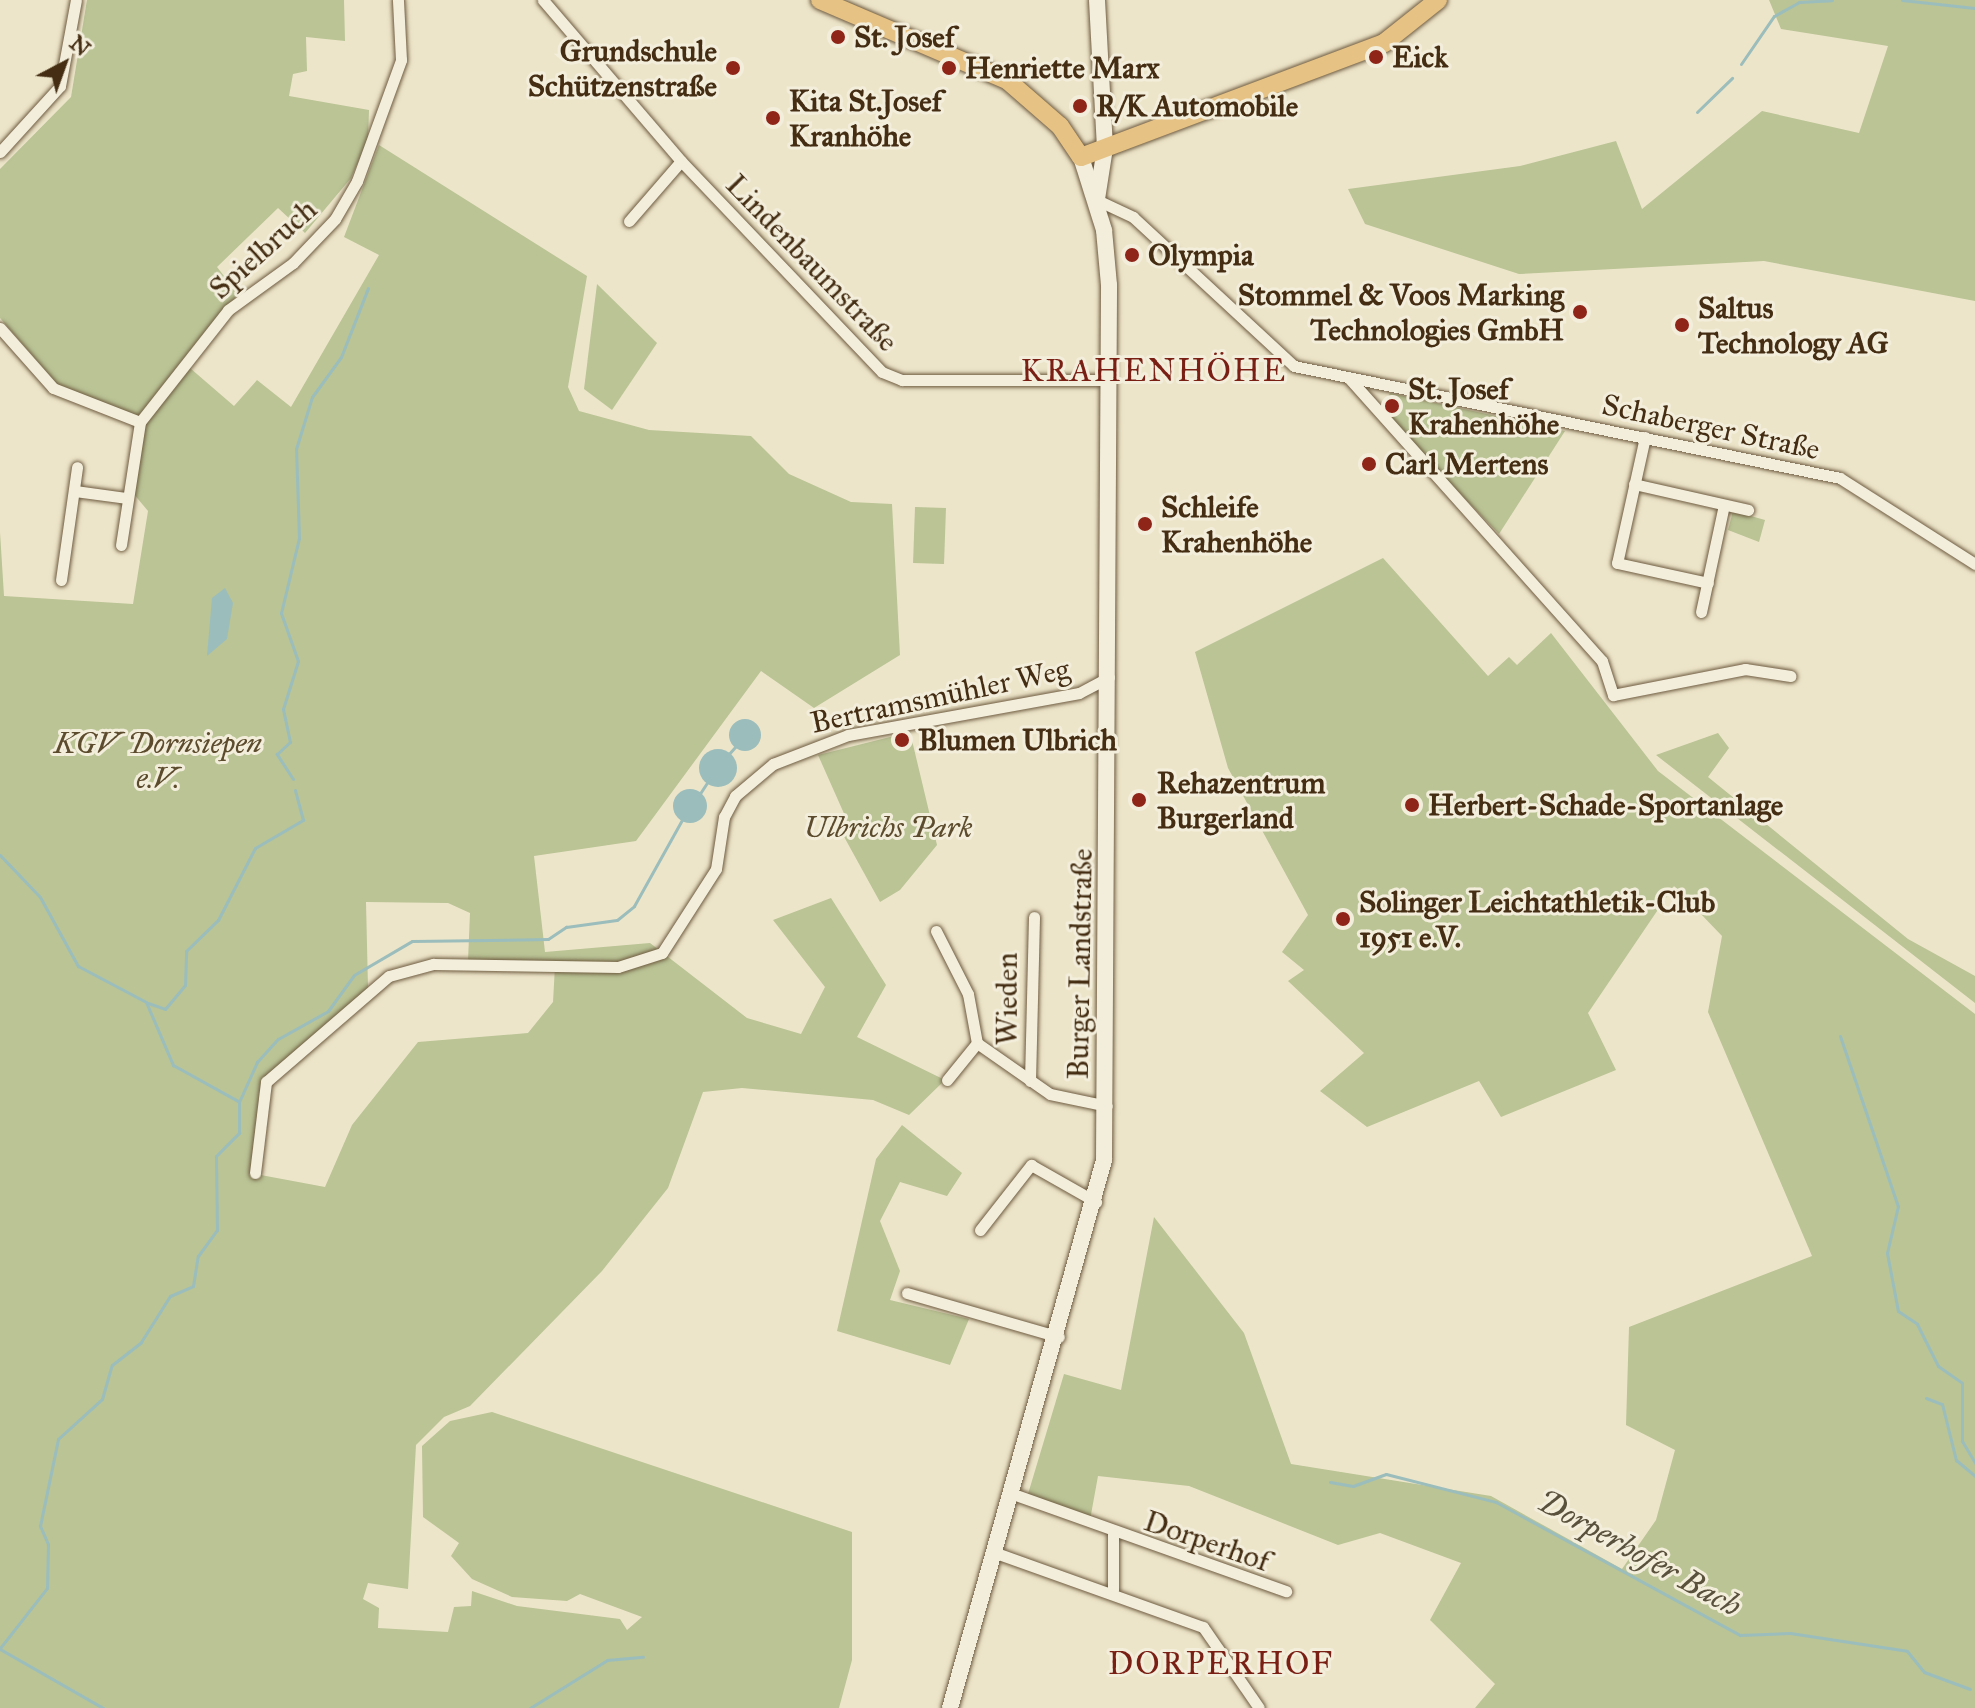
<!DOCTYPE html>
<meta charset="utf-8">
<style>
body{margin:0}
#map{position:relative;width:1975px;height:1708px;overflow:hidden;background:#ede5c9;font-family:"IM FELL Great Primer",serif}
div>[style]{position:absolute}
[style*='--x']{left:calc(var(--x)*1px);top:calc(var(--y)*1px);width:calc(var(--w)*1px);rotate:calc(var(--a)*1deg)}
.green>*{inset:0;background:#bac495;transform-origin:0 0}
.water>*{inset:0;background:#9bbdbc}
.round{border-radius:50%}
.stream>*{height:3px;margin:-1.5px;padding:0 1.5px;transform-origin:1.5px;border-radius:1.5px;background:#9bbdbc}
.roads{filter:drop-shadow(0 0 2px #6e5b40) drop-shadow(0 0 2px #6e5b40)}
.street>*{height:11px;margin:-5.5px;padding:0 5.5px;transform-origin:5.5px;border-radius:5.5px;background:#f3eedc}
.secondary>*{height:16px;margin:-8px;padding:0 8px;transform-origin:8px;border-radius:8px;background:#f3eedc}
.primary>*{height:18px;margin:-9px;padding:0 9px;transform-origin:9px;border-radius:9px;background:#e6c284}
.dots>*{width:22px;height:22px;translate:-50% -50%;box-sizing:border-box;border:4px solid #f3eedc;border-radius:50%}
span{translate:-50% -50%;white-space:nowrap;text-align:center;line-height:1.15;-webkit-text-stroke:6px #f3eedc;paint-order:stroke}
.poi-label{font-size:30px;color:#442d12;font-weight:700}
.left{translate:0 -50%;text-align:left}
.right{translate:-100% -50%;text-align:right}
.street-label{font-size:30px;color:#442d12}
.park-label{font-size:30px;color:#5c4b2c;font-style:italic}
.neighbourhood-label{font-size:32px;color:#7a1f14;letter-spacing:2px}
.water-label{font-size:32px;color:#5a513c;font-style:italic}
.north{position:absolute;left:24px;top:24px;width:80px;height:80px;-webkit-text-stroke:6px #f3eedc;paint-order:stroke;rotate:41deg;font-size:22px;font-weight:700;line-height:32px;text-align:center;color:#442d12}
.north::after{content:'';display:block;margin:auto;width:28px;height:36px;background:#442d12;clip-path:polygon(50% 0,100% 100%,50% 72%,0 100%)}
</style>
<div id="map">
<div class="green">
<i style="clip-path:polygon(evenodd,87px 0,344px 0,345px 41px,306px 37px,307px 71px,293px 74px,289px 96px,369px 110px,368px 140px,351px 178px,305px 233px,278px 208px,217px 267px,238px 294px,183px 362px,234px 406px,257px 380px,291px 407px,379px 255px,344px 237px,379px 145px,587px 276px,568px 387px,579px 411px,649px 430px,751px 436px,789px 474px,851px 502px,892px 504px,900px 655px,814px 708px,761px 671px,636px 841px,534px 856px,545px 952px,650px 943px,747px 1018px,801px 1034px,825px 987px,773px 920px,831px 898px,886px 985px,857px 1037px,945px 1080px,909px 1115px,873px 1100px,742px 1088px,703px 1092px,668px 1188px,602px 1271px,470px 1406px,444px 1417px,416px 1445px,408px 1589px,368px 1583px,363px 1599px,379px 1608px,378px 1628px,448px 1632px,454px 1607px,471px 1606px,472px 1591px,517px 1606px,620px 1619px,627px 1630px,642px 1617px,580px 1594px,567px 1601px,512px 1597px,472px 1579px,451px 1556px,459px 1543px,423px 1517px,422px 1446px,450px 1421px,492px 1412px,852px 1532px,852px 1660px,839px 1708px,0 1708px,0 532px,4px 596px,133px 604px,148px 511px,133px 493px,144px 423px,58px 385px,0 318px,0 169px,71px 97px,87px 0,366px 902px,448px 903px,470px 913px,468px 961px,555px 966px,553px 1002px,528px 1033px,418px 1042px,352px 1125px,325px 1187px,250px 1173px,261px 1083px,368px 988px,366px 902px)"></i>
<i style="clip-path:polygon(1769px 0,1975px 0,1975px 301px,1764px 261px,1519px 274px,1365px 224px,1348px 189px,1520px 166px,1616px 141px,1642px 209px,1762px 111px,1859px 133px,1888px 46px,1781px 29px)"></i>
<i style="clip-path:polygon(597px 284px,657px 343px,612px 410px,584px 389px)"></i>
<i style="clip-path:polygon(1390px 393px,1565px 431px,1499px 534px,1381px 411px)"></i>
<i style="left:915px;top:507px;width:31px;height:56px;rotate:2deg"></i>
<i style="clip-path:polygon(1733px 511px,1765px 520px,1759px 542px,1728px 530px)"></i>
<i style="clip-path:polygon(1383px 558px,1488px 676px,1509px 657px,1517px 665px,1551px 633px,1658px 771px,1975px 1014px,1975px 1708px,1475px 1708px,1495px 1684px,1430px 1620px,1461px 1563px,1380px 1533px,1338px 1545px,1189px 1486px,1098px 1476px,1090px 1520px,1028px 1494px,1064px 1374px,1121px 1390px,1154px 1217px,1244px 1333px,1291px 1464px,1491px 1496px,1622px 1569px,1656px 1520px,1675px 1450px,1626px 1425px,1629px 1327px,1812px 1256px,1708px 1012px,1722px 936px,1674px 886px,1588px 1013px,1616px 1070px,1501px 1117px,1479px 1081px,1367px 1127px,1320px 1091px,1364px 1053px,1288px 981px,1304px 970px,1282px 952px,1308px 915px,1228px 768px,1195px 652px)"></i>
<i style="clip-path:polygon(910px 732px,937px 845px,900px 890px,880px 902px,837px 824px,846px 818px,818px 755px)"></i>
<i style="clip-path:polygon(1718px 733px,1729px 748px,1708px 777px,1908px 939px,1975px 976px,1975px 1003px,1656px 755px)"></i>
<i style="clip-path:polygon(902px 1125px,962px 1173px,947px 1196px,900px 1182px,880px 1221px,900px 1271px,890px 1300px,969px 1319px,950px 1365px,837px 1331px,876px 1159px)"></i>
</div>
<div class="water">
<i style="clip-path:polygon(225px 588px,233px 603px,227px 639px,207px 656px,212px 598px)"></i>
<i class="round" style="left:729px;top:719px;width:32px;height:32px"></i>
<i class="round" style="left:699px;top:749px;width:38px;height:38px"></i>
<i class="round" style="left:673px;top:789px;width:34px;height:34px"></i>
</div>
<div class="stream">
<i style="--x:1902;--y:0;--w:73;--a:6.3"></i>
<i style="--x:1741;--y:64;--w:58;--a:-55.5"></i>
<i style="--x:1774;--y:16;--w:29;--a:-29"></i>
<i style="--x:1799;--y:2;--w:33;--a:-3"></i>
<i style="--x:1697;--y:112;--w:49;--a:-44.2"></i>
<i style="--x:727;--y:756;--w:15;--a:-48"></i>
<i style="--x:293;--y:779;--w:30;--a:-123"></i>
<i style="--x:277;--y:754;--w:18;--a:-43"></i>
<i style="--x:290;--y:742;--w:34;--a:-102"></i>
<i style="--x:283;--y:709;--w:50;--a:-72.6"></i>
<i style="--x:298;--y:661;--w:51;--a:-109.5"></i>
<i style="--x:281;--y:613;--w:77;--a:-76.5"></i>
<i style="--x:299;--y:538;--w:89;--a:-91.9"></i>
<i style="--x:296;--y:449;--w:54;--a:-72.9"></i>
<i style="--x:312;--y:397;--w:49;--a:-54.1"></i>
<i style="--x:341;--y:357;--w:74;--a:-68.6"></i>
<i style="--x:699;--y:795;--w:20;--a:-57"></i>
<i style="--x:0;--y:855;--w:58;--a:46.4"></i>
<i style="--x:40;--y:897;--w:79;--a:61.2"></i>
<i style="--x:78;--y:966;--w:77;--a:27.9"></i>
<i style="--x:146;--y:1002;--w:69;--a:66.8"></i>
<i style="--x:173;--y:1065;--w:74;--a:29"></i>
<i style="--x:148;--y:1003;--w:18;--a:19"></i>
<i style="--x:165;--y:1009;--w:31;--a:-50"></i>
<i style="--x:185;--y:985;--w:34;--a:-88"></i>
<i style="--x:186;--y:951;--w:45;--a:-44.1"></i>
<i style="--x:218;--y:920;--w:81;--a:-62.8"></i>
<i style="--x:255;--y:848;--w:56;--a:-30.3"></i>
<i style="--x:303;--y:820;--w:31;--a:-105"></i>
<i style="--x:1840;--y:1036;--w:180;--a:71.2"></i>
<i style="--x:1898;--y:1206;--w:48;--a:103.2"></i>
<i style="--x:1887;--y:1253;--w:59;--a:79.3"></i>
<i style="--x:1898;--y:1311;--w:23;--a:34"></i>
<i style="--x:1917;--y:1324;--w:47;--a:63.4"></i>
<i style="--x:1938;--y:1366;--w:29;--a:35"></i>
<i style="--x:1962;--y:1383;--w:58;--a:90"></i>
<i style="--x:1962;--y:1441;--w:26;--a:59"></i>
<i style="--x:1926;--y:1398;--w:17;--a:21"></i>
<i style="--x:1942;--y:1404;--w:58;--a:76"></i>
<i style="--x:1956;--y:1460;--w:25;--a:40"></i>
<i style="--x:1330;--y:1482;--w:23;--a:10"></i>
<i style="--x:1353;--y:1486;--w:35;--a:-20"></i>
<i style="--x:1386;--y:1474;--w:114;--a:14.3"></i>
<i style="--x:1496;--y:1502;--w:278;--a:28.6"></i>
<i style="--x:1740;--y:1635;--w:50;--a:-2.3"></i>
<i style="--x:1790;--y:1633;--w:118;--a:8.7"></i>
<i style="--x:1907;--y:1651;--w:27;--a:51"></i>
<i style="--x:1924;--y:1672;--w:49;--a:20.3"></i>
<i style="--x:0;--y:1648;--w:76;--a:-51.9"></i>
<i style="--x:47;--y:1588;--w:44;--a:-88.7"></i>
<i style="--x:48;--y:1544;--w:20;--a:-114"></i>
<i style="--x:40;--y:1526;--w:89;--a:-78.3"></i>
<i style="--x:58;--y:1439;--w:59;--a:-42.3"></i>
<i style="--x:102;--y:1399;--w:35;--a:-74"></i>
<i style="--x:112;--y:1365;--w:37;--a:-38"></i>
<i style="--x:141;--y:1342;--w:54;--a:-57.8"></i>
<i style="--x:170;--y:1296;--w:25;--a:-23"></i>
<i style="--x:193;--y:1286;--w:30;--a:-81"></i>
<i style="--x:198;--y:1256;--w:32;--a:-54"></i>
<i style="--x:217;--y:1230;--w:74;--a:-90.8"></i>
<i style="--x:216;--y:1156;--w:33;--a:-45"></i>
<i style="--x:239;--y:1133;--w:31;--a:-90"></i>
<i style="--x:239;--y:1102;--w:44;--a:-65.8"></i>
<i style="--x:257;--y:1062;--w:31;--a:-48"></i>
<i style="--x:278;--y:1039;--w:57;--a:-29.2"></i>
<i style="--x:328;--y:1011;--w:44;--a:-54.2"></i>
<i style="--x:354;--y:975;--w:67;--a:-30.4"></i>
<i style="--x:412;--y:941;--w:136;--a:-0.8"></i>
<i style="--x:548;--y:939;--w:22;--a:-34"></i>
<i style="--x:566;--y:927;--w:51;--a:-7.8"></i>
<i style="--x:617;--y:920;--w:22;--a:-39"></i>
<i style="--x:634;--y:906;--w:101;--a:-60.9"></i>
<i style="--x:0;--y:1649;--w:119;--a:29.8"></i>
<i style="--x:530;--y:1708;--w:91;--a:-31.9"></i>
<i style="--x:607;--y:1660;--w:36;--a:-5"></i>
</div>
<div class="roads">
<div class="street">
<i style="--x:543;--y:0;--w:212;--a:49.4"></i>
<i style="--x:681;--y:161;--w:291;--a:46.4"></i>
<i style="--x:882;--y:372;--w:22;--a:22"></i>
<i style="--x:902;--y:380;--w:207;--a:0"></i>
<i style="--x:0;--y:152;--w:89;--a:-47.7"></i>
<i style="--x:60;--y:86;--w:87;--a:-79.5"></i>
<i style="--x:1097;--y:200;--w:40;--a:25"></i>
<i style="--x:1133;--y:217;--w:219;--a:42.8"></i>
<i style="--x:1294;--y:366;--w:557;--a:11.59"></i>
<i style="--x:1840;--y:478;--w:160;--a:32.5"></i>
<i style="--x:629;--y:221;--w:79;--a:-49.1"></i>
<i style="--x:0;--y:328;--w:80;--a:48.5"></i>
<i style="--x:53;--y:388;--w:93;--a:21.3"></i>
<i style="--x:1348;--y:377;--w:381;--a:48.2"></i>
<i style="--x:1602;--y:661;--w:36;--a:72"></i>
<i style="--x:1613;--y:695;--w:135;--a:-11.1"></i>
<i style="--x:1745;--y:669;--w:46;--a:8.8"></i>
<i style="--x:1645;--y:437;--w:129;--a:102.5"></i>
<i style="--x:1617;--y:563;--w:93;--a:12.4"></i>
<i style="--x:1634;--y:484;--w:117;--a:12.8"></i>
<i style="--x:75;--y:491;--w:51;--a:7.8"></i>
<i style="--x:121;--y:545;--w:124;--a:-81.2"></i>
<i style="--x:140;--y:422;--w:142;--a:-51.8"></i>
<i style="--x:228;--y:310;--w:80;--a:-35.9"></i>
<i style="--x:293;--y:263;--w:61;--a:-46.3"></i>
<i style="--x:335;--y:219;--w:44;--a:-59.9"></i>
<i style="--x:357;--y:181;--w:129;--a:-70"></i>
<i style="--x:401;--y:60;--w:60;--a:-92.9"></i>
<i style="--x:61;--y:580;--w:114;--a:-81.9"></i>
<i style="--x:1701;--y:612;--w:109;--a:-77.9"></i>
<i style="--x:936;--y:931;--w:71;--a:63.1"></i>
<i style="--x:968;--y:994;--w:50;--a:79.6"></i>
<i style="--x:977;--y:1043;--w:89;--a:34.9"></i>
<i style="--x:1050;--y:1094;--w:58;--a:11.9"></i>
<i style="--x:947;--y:1080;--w:48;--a:-51"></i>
<i style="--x:1030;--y:1081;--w:164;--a:-88.6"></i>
<i style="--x:255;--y:1173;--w:92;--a:-83.1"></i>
<i style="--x:266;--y:1082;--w:162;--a:-40.8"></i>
<i style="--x:389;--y:976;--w:46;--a:-15.3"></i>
<i style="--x:433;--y:964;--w:185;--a:0.9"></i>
<i style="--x:618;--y:967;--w:46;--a:-17.7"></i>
<i style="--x:662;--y:953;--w:100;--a:-57.3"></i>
<i style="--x:716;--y:869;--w:53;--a:-81.3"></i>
<i style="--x:724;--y:817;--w:24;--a:-62"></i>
<i style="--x:735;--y:796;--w:50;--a:-40.1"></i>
<i style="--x:773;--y:764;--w:80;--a:-21.1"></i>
<i style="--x:848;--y:735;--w:235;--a:-10.3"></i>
<i style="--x:1079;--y:693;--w:34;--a:-28"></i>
<i style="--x:980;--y:1230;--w:83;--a:-51.9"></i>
<i style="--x:1031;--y:1165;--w:75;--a:29.6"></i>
<i style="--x:907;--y:1293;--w:158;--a:16.1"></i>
<i style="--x:1013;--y:1494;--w:290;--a:19.6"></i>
<i style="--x:1113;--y:1534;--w:56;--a:90"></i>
<i style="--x:996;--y:1553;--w:220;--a:19.7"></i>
<i style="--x:1203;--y:1627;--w:98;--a:55.3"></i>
</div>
<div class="secondary">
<i style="--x:1097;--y:199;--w:52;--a:-81.1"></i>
<i style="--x:1105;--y:148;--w:148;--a:-93.1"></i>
<i style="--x:950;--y:1708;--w:569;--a:-74.3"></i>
<i style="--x:1104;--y:1160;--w:875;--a:-89.67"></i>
<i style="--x:1109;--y:285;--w:55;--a:-95.2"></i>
<i style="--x:1104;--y:230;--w:77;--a:-107.5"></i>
</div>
<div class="primary">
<i style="--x:820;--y:0;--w:203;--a:23.2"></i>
<i style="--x:1007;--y:80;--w:70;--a:41"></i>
<i style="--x:1060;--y:126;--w:37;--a:56"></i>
<i style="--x:1081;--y:157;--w:324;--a:-20.6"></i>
<i style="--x:1384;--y:43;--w:69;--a:-38.5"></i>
</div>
</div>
<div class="dots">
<i style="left:838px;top:37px;background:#8f2418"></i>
<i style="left:1376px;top:57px;background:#8f2418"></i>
<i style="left:733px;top:68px;background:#8f2418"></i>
<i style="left:949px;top:68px;background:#8f2418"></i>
<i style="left:1080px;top:106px;background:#8f2418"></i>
<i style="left:773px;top:118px;background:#8f2418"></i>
<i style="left:1132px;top:255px;background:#8f2418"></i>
<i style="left:1580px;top:312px;background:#8f2418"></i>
<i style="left:1682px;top:325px;background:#8f2418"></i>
<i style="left:1392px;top:406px;background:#8f2418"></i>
<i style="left:1369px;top:464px;background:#8f2418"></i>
<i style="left:1145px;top:524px;background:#8f2418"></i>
<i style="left:902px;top:740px;background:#8f2418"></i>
<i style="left:1139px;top:800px;background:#8f2418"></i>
<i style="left:1412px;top:805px;background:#8f2418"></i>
<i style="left:1343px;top:919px;background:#8f2418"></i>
</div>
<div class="poi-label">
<span class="left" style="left:854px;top:37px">St. Josef</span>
<span class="right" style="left:717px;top:68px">Grundschule<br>Schützenstraße</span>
<span class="left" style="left:1392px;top:57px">Eick</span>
<span class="left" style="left:965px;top:68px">Henriette Marx</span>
<span class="left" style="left:789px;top:118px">Kita St.Josef<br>Kranhöhe</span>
<span class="left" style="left:1096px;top:106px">R/K Automobile</span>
<span class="left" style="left:1148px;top:255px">Olympia</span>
<span class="right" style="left:1564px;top:312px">Stommel &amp; Voos Marking<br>Technologies GmbH</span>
<span class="left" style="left:1698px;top:325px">Saltus<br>Technology AG</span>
<span class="left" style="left:1408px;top:406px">St. Josef<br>Krahenhöhe</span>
<span class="left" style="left:1385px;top:464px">Carl Mertens</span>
<span class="left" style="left:1161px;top:524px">Schleife<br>Krahenhöhe</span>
<span class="left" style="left:918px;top:740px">Blumen Ulbrich</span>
<span class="left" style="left:1157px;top:800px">Rehazentrum<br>Burgerland</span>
<span class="left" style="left:1428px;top:805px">Herbert-Schade-Sportanlage</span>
<span class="left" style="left:1359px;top:919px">Solinger Leichtathletik-Club<br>1951 e.V.</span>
</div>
<div class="street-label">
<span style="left:263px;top:249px;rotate:-42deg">Spielbruch</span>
<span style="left:812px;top:263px;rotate:46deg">Lindenbaumstraße</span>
<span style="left:1711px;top:427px;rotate:12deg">Schaberger Straße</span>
<span style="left:940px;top:696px;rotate:-12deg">Bertramsmühler Weg</span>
<span style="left:1080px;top:964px;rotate:-89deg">Burger Landstraße</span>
<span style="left:1007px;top:999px;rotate:-90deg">Wieden</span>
<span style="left:1207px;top:1541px;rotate:19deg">Dorperhof</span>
</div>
<div class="park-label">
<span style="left:158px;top:760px">KGV Dornsiepen<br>e.V.</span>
<span style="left:888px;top:827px">Ulbrichs Park</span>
</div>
<div class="neighbourhood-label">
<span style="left:1154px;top:371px">KRAHENHÖHE</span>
<span style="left:1221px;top:1664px">DORPERHOF</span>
</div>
<div class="water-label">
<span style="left:1639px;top:1554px;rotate:29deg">Dorperhofer Bach</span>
</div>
<div class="north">N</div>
</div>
